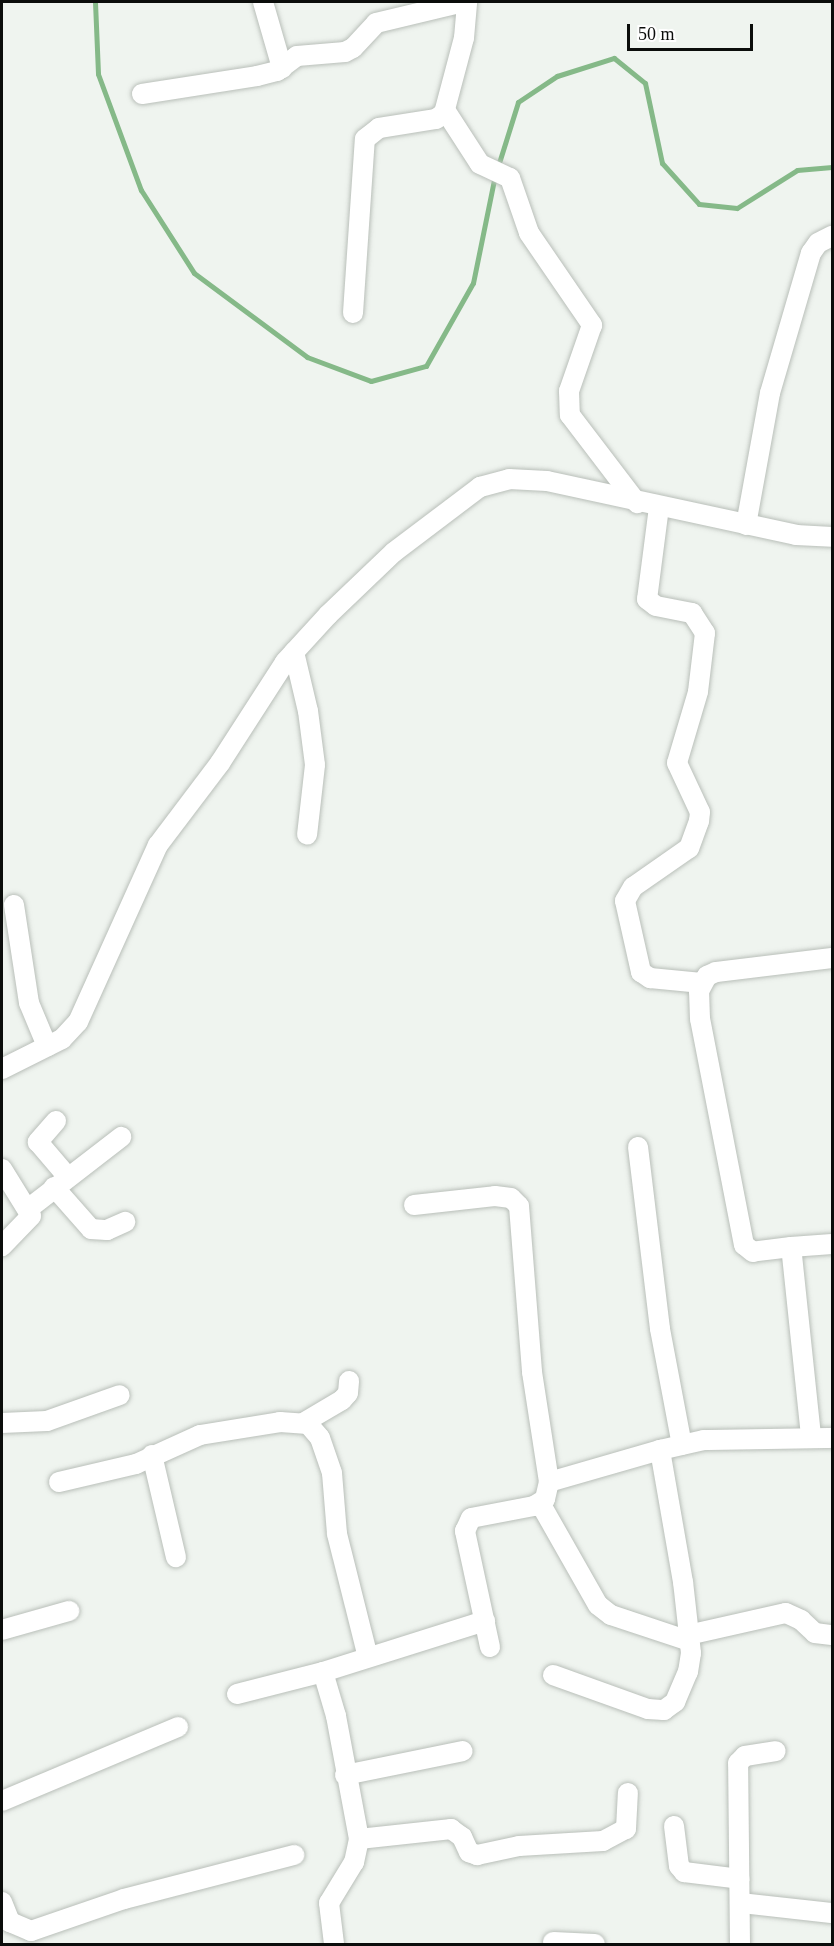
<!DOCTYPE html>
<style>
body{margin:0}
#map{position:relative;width:834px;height:1946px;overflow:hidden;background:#eff4ef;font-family:Georgia,serif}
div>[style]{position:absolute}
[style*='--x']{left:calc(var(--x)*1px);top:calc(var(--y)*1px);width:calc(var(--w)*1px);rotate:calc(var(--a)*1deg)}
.stream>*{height:5px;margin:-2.5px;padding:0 2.5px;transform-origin:2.5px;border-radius:2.5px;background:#85b988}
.roads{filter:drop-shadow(0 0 2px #b9bfb9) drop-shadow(0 0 2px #b9bfb9)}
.minor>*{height:20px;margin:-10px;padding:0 10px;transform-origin:10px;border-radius:10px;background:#fff}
span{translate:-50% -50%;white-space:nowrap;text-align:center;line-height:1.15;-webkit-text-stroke:6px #fff;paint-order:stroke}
.frame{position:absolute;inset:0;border:3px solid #0b0d0b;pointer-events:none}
.scale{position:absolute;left:627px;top:24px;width:126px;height:27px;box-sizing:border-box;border:3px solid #0b0d0b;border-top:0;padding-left:8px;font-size:18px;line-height:21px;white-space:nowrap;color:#0b0d0b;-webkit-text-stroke:4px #fff;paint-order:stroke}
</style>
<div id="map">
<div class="stream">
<i style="--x:95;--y:2;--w:72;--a:87.6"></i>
<i style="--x:98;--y:74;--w:124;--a:69.7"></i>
<i style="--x:141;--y:190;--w:98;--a:57.4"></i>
<i style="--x:194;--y:273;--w:141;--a:36.6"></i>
<i style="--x:307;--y:357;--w:68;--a:20.6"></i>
<i style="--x:371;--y:381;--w:57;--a:-15.3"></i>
<i style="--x:426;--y:366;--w:95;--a:-60.5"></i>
<i style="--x:473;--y:283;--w:110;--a:-78.5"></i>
<i style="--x:498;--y:166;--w:67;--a:-72.6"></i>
<i style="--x:518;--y:102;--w:47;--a:-33.7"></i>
<i style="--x:557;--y:76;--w:60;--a:-17.5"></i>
<i style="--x:614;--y:58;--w:40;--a:39"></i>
<i style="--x:645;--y:83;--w:82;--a:78"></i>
<i style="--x:662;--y:163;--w:55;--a:47.9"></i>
<i style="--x:699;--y:204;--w:38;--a:6"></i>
<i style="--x:737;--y:208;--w:71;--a:-32.3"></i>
<i style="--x:797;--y:170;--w:35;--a:-5"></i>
</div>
<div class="roads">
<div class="minor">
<i style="--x:263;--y:2;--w:69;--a:73.9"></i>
<i style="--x:142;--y:94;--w:116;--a:-8.9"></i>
<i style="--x:257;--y:76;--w:21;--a:-14"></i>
<i style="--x:277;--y:71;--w:25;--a:-37"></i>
<i style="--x:297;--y:56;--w:48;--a:-4.8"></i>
<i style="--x:345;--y:52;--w:9;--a:-27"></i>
<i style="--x:353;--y:48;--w:34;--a:-47"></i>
<i style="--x:376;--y:23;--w:90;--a:-13.4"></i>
<i style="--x:445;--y:110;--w:64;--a:57.1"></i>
<i style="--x:480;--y:164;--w:33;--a:25"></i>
<i style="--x:510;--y:178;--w:58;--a:70.9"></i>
<i style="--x:529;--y:233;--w:112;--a:55.6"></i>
<i style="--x:592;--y:325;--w:70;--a:109.2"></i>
<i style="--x:569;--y:391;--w:24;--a:88"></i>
<i style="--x:570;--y:415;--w:111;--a:52.7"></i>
<i style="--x:353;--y:313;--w:174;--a:-86.1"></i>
<i style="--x:365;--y:139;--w:18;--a:-38"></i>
<i style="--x:379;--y:128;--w:58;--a:-9"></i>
<i style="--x:436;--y:119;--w:10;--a:-37"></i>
<i style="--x:444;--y:113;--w:78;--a:-75.1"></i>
<i style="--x:464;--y:38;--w:36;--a:-85"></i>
<i style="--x:659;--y:507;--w:93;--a:97.4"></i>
<i style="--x:647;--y:599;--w:11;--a:38"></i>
<i style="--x:656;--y:606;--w:37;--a:11"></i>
<i style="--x:692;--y:613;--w:24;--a:57"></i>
<i style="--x:705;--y:633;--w:59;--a:96.8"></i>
<i style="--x:698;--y:692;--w:74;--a:106.5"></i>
<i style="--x:677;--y:763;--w:54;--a:64.9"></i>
<i style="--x:700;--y:812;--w:9;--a:96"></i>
<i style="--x:699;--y:821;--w:29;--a:110"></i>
<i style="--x:689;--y:848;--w:68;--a:145.1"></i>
<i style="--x:633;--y:887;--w:16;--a:120"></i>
<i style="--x:625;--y:901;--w:73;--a:77.3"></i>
<i style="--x:641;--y:972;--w:11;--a:34"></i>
<i style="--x:650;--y:978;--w:52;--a:5.5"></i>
<i style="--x:746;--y:525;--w:134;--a:-79.7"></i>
<i style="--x:770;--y:393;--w:146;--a:-73.7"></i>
<i style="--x:811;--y:253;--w:12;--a:-55"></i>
<i style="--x:818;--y:243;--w:16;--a:-27"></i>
<i style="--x:294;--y:652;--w:61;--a:76.7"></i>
<i style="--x:308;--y:711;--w:54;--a:82.6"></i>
<i style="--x:315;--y:765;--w:70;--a:96.5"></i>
<i style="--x:14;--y:905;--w:99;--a:81.3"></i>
<i style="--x:29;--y:1003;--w:47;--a:67.3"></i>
<i style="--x:2;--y:1069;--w:67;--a:-26.6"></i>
<i style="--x:62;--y:1039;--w:23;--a:-47"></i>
<i style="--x:78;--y:1022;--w:194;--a:-65.7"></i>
<i style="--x:158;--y:845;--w:103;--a:-52.9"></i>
<i style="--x:220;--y:763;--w:120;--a:-57.2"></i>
<i style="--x:285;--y:662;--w:64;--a:-47.5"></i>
<i style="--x:328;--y:615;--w:91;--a:-43.7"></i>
<i style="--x:394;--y:552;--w:108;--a:-37.1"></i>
<i style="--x:480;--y:487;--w:30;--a:-15"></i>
<i style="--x:509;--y:479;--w:38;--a:3"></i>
<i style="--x:547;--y:481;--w:255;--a:12.2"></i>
<i style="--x:796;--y:535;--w:36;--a:3"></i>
<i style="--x:56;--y:1121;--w:28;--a:131"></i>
<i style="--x:38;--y:1142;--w:45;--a:49.5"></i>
<i style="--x:638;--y:1147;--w:183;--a:83.1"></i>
<i style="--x:660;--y:1329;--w:118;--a:79.3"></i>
<i style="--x:2;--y:1169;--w:55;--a:58.3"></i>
<i style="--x:31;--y:1216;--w:42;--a:134"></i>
<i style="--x:54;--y:1187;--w:56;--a:48.6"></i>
<i style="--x:91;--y:1229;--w:16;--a:4"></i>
<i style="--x:107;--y:1230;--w:20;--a:-24"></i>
<i style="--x:414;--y:1205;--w:81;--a:-6.3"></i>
<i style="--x:495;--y:1196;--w:16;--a:7"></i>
<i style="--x:511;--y:1198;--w:11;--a:45"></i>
<i style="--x:519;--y:1206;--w:167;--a:85.5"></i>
<i style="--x:532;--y:1372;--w:111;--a:81.2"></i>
<i style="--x:28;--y:1209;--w:118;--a:-37.7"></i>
<i style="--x:791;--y:1247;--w:38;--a:173"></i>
<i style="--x:753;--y:1252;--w:11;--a:-142"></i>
<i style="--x:744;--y:1245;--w:230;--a:-101"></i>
<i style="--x:700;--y:1019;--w:28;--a:-92"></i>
<i style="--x:699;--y:991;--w:17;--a:-62"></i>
<i style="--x:707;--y:976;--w:10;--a:-24"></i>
<i style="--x:716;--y:972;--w:117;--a:-6.9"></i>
<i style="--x:2;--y:1423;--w:45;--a:-2.5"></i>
<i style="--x:47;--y:1421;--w:77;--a:-19.6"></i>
<i style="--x:303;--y:1423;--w:45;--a:-30.5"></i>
<i style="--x:342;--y:1400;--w:9;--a:-49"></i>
<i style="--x:348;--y:1393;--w:12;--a:-85"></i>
<i style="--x:811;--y:1436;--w:190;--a:-96"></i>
<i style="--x:791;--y:1247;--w:41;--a:-4.2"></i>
<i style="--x:152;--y:1455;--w:105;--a:76.8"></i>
<i style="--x:59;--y:1482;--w:79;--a:-13.2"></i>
<i style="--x:136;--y:1464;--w:70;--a:-24.4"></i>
<i style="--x:200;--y:1435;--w:81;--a:-9.2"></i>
<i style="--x:280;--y:1422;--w:28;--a:4"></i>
<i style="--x:308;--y:1424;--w:18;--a:49"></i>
<i style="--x:320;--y:1438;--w:37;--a:71"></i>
<i style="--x:332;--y:1473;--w:61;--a:85.3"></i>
<i style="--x:337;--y:1534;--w:127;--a:75.9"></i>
<i style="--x:540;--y:1503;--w:117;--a:60.4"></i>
<i style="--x:598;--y:1605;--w:16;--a:38"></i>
<i style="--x:611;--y:1615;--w:82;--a:18.4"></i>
<i style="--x:2;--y:1630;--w:70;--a:-15.8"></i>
<i style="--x:688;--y:1635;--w:100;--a:-12.7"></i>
<i style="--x:786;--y:1613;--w:17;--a:25"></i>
<i style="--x:801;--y:1620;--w:19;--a:43"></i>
<i style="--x:815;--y:1633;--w:17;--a:7"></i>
<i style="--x:490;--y:1647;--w:119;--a:-102.2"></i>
<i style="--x:465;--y:1531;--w:14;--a:-65"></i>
<i style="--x:471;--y:1518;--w:64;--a:-10.8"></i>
<i style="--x:534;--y:1506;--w:13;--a:-32"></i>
<i style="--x:545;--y:1499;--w:17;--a:-77"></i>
<i style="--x:549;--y:1482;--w:116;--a:-16.1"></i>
<i style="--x:660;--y:1450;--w:45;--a:-12.8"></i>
<i style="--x:704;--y:1440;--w:128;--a:-0.9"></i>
<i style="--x:323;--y:1672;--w:170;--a:-17.5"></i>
<i style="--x:553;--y:1675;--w:101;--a:19.7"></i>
<i style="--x:648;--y:1709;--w:16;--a:4"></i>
<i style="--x:664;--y:1710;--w:14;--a:-36"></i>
<i style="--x:675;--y:1702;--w:33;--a:-67"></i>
<i style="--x:688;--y:1672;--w:19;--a:-81"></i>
<i style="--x:691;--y:1653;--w:71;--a:-96.4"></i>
<i style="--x:683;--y:1582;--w:134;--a:-99.9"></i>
<i style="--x:237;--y:1694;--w:89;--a:-14.3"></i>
<i style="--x:323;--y:1672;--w:46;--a:73.5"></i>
<i style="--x:336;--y:1716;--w:125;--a:79.4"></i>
<i style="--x:359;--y:1839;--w:24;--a:102"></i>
<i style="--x:354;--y:1862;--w:48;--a:121.4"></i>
<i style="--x:329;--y:1903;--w:41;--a:83"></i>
<i style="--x:345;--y:1775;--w:120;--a:-11.5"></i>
<i style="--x:2;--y:1801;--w:191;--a:-22.8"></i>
<i style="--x:674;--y:1826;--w:40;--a:82.9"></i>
<i style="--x:679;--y:1866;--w:8;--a:50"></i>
<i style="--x:684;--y:1872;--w:56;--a:7.1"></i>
<i style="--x:359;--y:1839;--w:93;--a:-6.2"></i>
<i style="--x:451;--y:1829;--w:14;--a:36"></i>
<i style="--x:462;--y:1837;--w:17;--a:65"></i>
<i style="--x:469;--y:1852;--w:9;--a:21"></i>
<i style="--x:477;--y:1855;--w:43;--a:-12.1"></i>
<i style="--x:519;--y:1846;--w:84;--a:-3.4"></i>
<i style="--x:603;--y:1841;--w:26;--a:-28"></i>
<i style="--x:626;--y:1829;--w:36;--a:-87"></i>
<i style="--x:2;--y:1902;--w:22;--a:68"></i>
<i style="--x:10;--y:1922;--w:23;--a:23"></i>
<i style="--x:31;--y:1931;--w:98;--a:-19"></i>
<i style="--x:124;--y:1899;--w:176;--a:-14.5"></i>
<i style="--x:741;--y:1903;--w:92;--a:6.3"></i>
<i style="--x:553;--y:1942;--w:42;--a:2.7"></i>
<i style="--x:740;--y:1944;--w:181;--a:-90.6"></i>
<i style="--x:738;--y:1763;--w:10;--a:-45"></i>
<i style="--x:745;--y:1756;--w:31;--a:-9"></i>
</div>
</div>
<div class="frame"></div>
<div class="scale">50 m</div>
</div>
